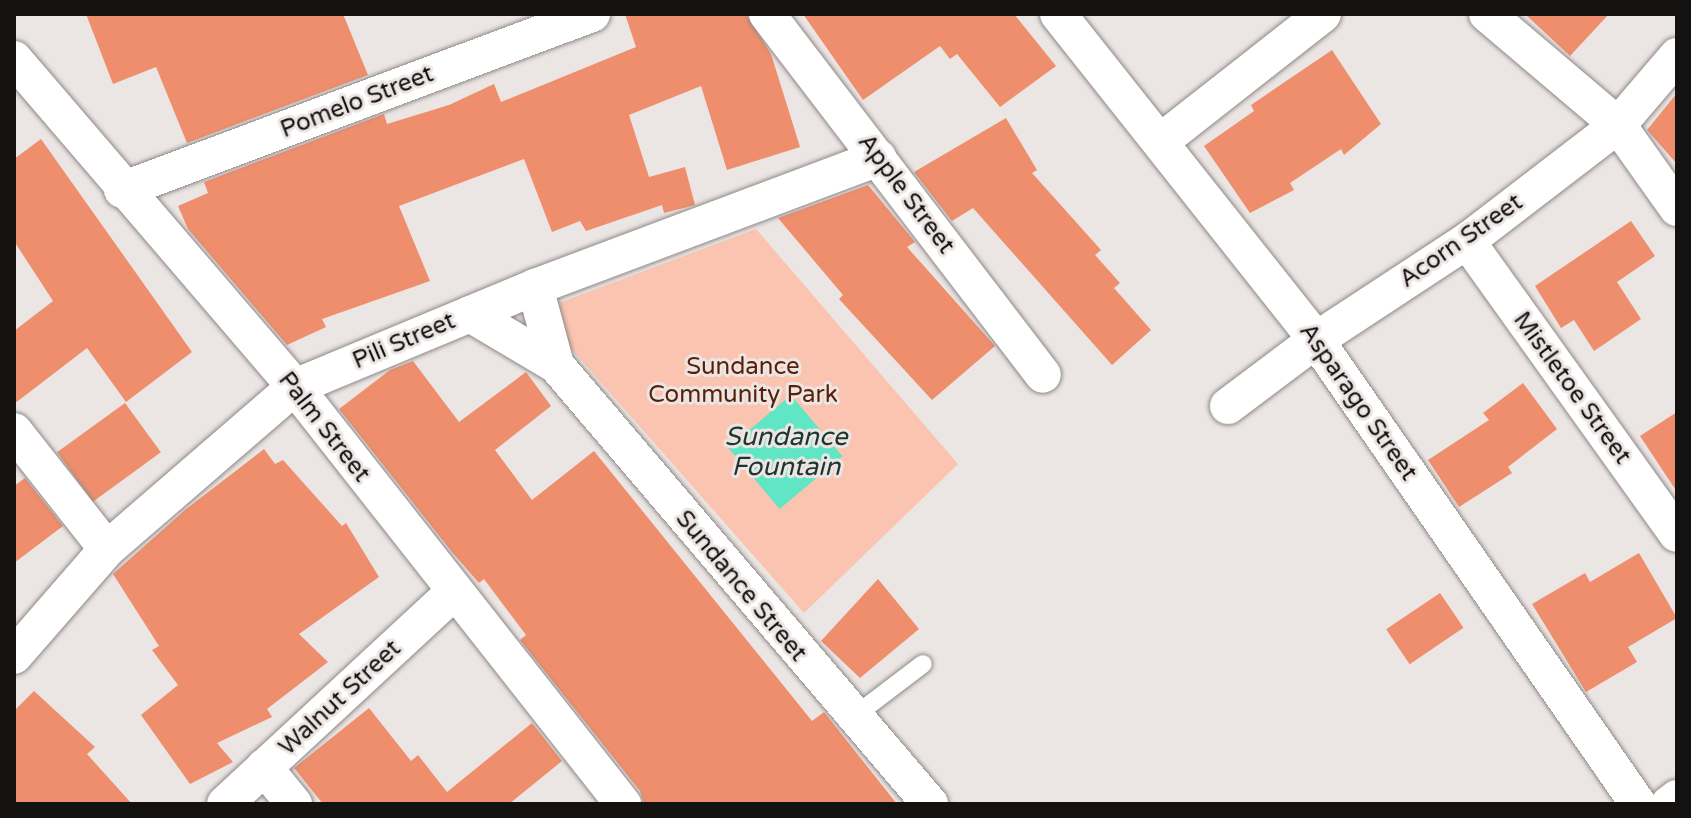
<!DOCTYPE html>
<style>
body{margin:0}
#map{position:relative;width:1691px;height:818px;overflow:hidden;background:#ebe5e3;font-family:"Varela Round",sans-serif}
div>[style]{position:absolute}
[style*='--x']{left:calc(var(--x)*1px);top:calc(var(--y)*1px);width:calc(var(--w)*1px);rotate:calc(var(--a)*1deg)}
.green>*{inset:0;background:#fac4b1}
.water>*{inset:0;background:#60e5c5;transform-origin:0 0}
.building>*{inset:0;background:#ee8e6d;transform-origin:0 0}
.roads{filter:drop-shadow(0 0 2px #8e8886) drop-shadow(0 0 2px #8e8886)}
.lane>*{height:18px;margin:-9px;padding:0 9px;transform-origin:9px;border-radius:9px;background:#fff}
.street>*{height:36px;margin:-18px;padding:0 18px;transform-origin:18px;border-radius:18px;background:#fff}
span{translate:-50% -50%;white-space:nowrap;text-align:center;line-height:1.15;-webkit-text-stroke:6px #ebe5e3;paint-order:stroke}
.street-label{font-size:24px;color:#141211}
.park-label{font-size:24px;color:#5a1e07}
.water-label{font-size:26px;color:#1f3630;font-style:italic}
.frame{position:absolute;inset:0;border:16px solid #141211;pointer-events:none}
</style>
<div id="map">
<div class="green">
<i style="clip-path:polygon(756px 229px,958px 464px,804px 613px,538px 311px)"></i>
</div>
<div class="water">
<i style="left:791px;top:395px;width:80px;height:82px;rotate:50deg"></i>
</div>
<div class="building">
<i style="clip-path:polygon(86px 14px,343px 14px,368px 75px,187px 143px,156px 67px,113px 84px)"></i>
<i style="clip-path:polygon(625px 14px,746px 14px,771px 54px,800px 147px,727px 170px,701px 86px,629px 115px,649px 177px,685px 167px,695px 205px,664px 213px,662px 205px,586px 231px,580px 221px,552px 232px,524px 159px,399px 206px,430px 281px,322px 319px,326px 327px,287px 345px,188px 229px,178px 206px,208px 193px,204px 182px,384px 114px,387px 124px,449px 105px,494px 84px,501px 102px,636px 47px)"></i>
<i style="clip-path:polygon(803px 14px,1014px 14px,1056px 66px,1000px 107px,957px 54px,950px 59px,940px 46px,863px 100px)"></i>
<i style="clip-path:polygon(1525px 14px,1609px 14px,1570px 56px)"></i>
<i style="clip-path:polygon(1332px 50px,1381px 124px,1344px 155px,1341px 149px,1290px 183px,1294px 190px,1250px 213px,1204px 146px,1254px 111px,1251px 105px)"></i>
<i style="clip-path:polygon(1677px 93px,1677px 164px,1647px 130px)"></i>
<i style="clip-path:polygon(1006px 118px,1037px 170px,1032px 173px,1101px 250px,1095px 255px,1120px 283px,1114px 288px,1151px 330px,1112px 365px,973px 208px,952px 221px,914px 172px)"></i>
<i style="clip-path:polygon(41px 139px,192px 352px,126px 402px,87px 348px,14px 404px,14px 331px,53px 301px,14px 241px,14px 159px)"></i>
<i style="clip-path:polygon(868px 185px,915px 242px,907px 247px,995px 346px,932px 400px,839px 299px,843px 295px,778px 218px)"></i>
<i style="clip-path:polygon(1631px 221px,1655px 256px,1617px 282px,1641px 319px,1594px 351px,1574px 320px,1561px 328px,1535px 286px)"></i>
<i style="clip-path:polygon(413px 361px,459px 422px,526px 372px,551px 406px,495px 450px,532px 500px,594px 451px,812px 721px,824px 712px,897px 804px,644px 804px,640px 791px,520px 640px,526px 635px,484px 579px,479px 583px,452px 552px,339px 409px,390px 370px)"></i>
<i style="clip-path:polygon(1523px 383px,1557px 429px,1508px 467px,1512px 473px,1459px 507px,1428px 460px,1489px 420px,1483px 413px)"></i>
<i style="left:125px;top:403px;width:61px;height:84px;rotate:54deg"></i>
<i style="clip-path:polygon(1677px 412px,1677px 492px,1640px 436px)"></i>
<i style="clip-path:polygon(264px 449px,275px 464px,283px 460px,342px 526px,346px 523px,379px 577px,299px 634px,328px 662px,267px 709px,272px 717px,217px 743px,233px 762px,190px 784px,141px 715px,178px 685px,152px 650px,159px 646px,113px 574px,185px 510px)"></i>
<i style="clip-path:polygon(25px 478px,63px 526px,14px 563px,14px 486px)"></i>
<i style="clip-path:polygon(1639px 553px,1677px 618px,1628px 647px,1637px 662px,1586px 692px,1532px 604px,1585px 573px,1590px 582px)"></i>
<i style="clip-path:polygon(878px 579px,919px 629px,860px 678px,821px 641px)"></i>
<i style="left:1440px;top:593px;width:42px;height:65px;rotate:56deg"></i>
<i style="clip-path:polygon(34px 691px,95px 747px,87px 754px,132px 804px,14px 804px,14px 711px)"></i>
<i style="clip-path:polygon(369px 708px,411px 761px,418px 755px,447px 792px,532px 723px,562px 761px,509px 804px,323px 804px,294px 768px)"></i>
</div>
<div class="roads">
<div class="lane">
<i style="--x:852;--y:718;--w:89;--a:-37.3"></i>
</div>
<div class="street">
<i style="--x:767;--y:14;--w:454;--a:52.6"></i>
<i style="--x:1058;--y:14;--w:416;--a:51.6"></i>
<i style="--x:1316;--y:340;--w:565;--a:55.24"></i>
<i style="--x:1487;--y:14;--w:172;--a:40.3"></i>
<i style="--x:1618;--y:125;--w:102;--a:54.6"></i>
<i style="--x:14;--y:59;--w:432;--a:49.4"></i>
<i style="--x:295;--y:387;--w:531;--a:51.81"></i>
<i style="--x:1160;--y:142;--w:207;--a:-38.1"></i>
<i style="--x:122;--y:190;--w:502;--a:-20.53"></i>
<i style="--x:1467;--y:241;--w:360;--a:54.4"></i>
<i style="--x:535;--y:287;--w:81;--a:74.9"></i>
<i style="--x:470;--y:314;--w:100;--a:30.7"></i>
<i style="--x:556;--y:365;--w:577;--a:49.57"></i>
<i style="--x:1228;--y:406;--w:110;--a:-36.9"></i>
<i style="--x:1316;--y:340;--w:181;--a:-33.3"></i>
<i style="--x:1467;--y:241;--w:190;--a:-37.5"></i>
<i style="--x:1618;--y:125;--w:91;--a:-49.5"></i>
<i style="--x:14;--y:431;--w:150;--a:51.8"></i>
<i style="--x:14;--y:656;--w:142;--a:-49"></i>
<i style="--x:107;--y:549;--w:248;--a:-40.8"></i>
<i style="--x:295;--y:387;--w:260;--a:-22.6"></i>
<i style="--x:535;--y:287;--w:367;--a:-20.6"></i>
<i style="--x:264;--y:767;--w:48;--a:51"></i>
<i style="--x:225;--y:804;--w:312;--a:-42.8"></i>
<i style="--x:1669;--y:804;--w:10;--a:-37"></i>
</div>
</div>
<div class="street-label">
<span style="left:357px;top:102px;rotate:-21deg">Pomelo Street</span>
<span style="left:906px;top:194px;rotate:53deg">Apple Street</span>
<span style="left:1461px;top:241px;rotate:-35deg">Acorn Street</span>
<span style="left:404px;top:341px;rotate:-23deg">Pili Street</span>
<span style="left:1572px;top:388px;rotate:54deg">Mistletoe Street</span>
<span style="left:1358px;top:402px;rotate:55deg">Asparago Street</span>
<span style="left:324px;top:427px;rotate:52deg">Palm Street</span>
<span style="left:741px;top:586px;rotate:50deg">Sundance Street</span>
<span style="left:340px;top:698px;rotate:-43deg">Walnut Street</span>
</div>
<div class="park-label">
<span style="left:743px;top:381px">Sundance<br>Community Park</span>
</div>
<div class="water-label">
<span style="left:786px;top:452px">Sundance<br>Fountain</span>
</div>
<div class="frame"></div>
</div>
